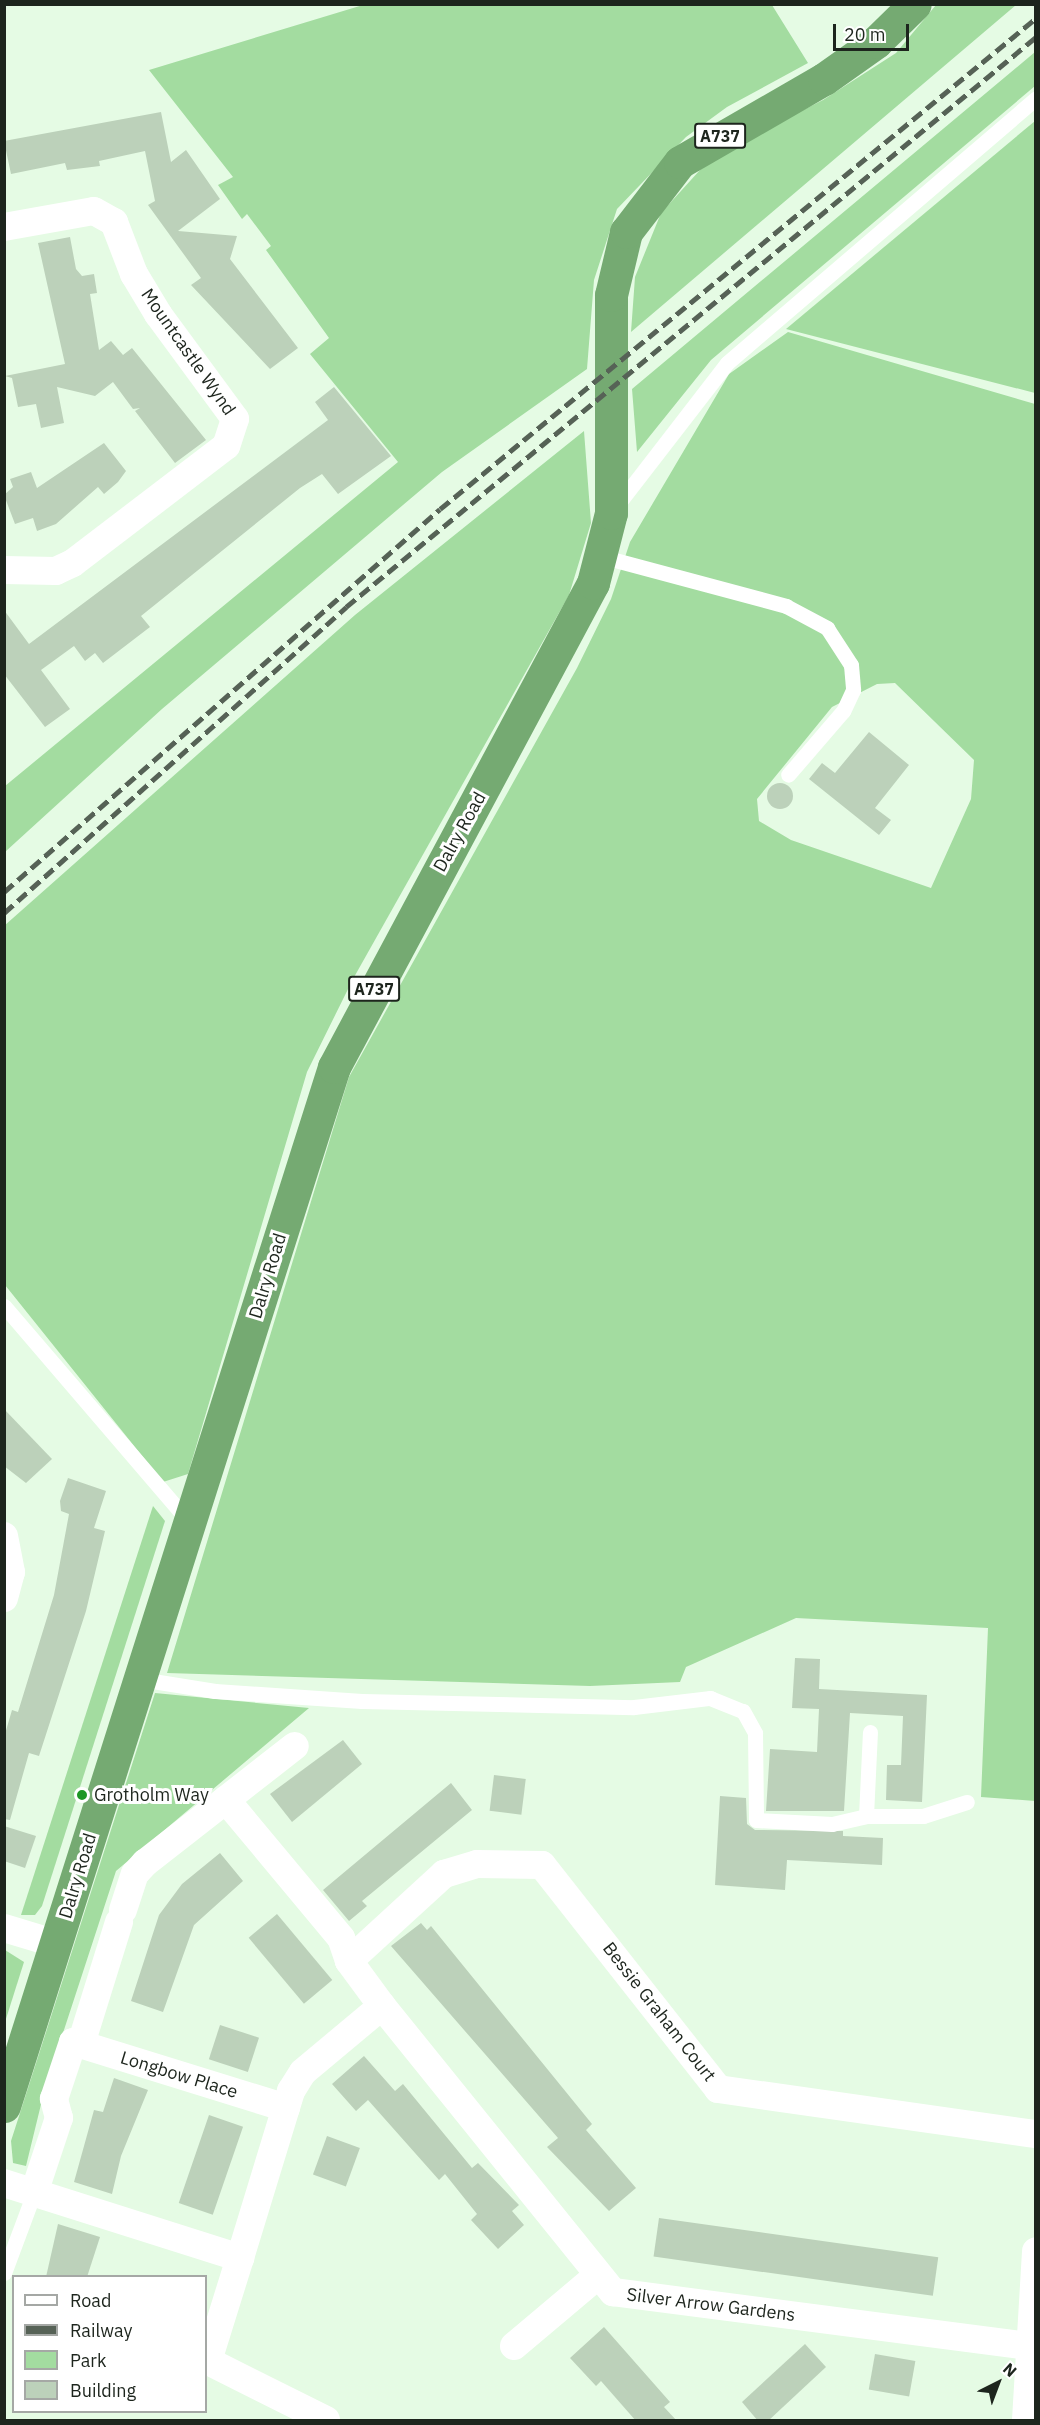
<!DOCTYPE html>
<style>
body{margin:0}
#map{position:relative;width:1040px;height:2425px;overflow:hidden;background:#e5fbe4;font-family:"IBM Plex Sans",sans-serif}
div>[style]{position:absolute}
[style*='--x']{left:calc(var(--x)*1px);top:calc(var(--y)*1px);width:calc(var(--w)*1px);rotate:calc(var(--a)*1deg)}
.green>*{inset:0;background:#a3dca0}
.building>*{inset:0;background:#bcd1ba;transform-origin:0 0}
.round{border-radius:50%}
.lane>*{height:15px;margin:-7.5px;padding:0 7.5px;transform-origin:7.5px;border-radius:7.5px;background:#fff}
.street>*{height:28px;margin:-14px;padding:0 14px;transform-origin:14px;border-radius:14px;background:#fff}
.highway>*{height:33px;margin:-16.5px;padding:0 16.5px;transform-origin:16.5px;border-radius:16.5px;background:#75aa72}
.rail>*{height:4.5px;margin-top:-2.25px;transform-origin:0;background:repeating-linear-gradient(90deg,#566256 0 12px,transparent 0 18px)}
.dots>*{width:16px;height:16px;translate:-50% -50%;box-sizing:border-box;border:3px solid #fff;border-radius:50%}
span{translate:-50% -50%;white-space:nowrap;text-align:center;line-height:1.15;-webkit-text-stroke:6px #fff;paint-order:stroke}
.shield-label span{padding:2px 4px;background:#fff;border:2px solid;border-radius:4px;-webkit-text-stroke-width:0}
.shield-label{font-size:16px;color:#1d251d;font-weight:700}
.street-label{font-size:18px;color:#1d251d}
.poi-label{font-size:18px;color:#1d251d}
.left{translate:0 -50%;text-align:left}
.frame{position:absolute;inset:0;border:6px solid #1d251d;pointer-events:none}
.legend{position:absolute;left:12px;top:2275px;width:195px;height:138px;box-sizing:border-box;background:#fff;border:2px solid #a5a8a5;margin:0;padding:8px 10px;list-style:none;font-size:18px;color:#1d251d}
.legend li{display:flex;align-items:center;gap:12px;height:30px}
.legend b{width:30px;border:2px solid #a5a8a5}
.north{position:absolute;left:968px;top:2353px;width:60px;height:60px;-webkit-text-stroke:4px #fff;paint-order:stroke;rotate:42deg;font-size:16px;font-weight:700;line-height:24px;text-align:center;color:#1d251d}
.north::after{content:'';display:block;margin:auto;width:21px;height:27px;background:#1d251d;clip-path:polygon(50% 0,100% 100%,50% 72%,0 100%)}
.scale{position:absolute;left:833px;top:24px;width:76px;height:27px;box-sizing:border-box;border:3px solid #1d251d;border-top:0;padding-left:8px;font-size:18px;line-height:21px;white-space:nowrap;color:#1d251d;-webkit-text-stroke:4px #fff;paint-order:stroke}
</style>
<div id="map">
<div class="green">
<i style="clip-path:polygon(363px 5px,772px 5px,808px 63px,727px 107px,686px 137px,617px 209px,594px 280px,587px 369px,442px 472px,162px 709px,5px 852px,5px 786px,398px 462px,310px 354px,329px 338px,266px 250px,271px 246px,247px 214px,242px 219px,218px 185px,233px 177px,149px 70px)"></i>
<i style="clip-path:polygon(936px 5px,1016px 5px,631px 332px,635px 277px,661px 213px,700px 170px,740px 142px,823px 100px,896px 53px)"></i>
<i style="clip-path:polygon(1035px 52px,1035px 86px,711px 360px,637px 452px,632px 389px)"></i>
<i style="clip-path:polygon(1035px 121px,1035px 393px,786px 329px)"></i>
<i style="clip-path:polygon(evenodd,788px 332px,1035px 404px,1035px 1801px,981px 1797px,988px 1628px,796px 1618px,686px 1667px,680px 1682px,590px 1686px,167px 1673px,349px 1077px,577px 668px,611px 599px,630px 542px,729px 374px,788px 332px,895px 683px,974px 760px,971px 799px,931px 888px,791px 840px,759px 821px,757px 799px,832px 707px,877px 684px,895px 683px)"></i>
<i style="clip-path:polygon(584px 431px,591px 523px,569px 595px,353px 979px,307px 1072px,188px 1474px,163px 1482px,5px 1285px,4px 926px,355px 615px)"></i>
<i style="clip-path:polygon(153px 1506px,165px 1521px,42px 1906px,35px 1915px,21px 1915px)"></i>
<i style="clip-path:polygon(155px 1693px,309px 1708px,116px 1871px,45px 2088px,26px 2166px,13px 2163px,11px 2141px)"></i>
<i style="clip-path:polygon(5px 1950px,24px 1962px,5px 2022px,4px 1950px)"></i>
</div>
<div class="building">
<i style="clip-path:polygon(161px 112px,171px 162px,186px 150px,220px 199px,178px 231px,237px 236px,230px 259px,298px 348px,270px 369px,191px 285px,201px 278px,148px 205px,155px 201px,145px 151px,99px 161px,100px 166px,67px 170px,65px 163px,11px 174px,4px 141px)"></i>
<i style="clip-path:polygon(70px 237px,76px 269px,82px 276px,94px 274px,97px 293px,90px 294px,99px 350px,111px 341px,123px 355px,132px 348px,206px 440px,175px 463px,135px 411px,140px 408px,133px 409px,113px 382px,95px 396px,57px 387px,64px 423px,41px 428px,36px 404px,18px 407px,12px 378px,5px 376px,65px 364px,38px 243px)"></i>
<i style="clip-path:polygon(334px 387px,391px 456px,338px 494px,322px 474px,300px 488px,141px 616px,150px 627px,103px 663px,95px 653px,85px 661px,74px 646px,41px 670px,70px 709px,45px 727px,4px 674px,4px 610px,29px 644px,328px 420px,315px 402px)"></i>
<i style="clip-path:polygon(104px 443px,126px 471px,118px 482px,104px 494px,98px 487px,56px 524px,37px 531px,33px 518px,15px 524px,4px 495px,13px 487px,10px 479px,31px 472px,37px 488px)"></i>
<i style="clip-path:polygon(869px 732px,909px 765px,875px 808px,891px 820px,879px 835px,809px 779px,822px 763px,835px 773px)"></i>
<i class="round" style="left:767px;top:783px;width:26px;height:26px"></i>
<i style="clip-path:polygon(4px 1409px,52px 1459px,26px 1483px,4px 1466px)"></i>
<i style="clip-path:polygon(68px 1478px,106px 1491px,94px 1528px,105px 1531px,86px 1611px,39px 1756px,29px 1753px,10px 1820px,4px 1819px,5px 1734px,12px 1710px,18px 1712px,54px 1595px,69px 1514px,61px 1511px,60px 1501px)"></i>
<i style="clip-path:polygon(795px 1658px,820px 1659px,819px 1689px,927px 1695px,922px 1802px,886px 1800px,887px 1765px,901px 1765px,903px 1716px,850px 1713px,844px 1811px,766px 1811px,770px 1749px,817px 1752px,819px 1709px,792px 1708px)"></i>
<i style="clip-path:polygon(343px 1740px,362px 1764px,292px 1822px,270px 1794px)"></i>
<i style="left:494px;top:1775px;width:32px;height:36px;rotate:7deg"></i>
<i style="clip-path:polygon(451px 1783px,472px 1810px,362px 1901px,367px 1906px,349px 1921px,323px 1890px)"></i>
<i style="clip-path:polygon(720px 1796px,746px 1798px,747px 1824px,755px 1830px,843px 1831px,843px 1836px,883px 1838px,882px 1865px,787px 1860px,785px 1890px,715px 1885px)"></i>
<i style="clip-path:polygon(4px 1826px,36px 1836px,25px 1868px,4px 1861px)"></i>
<i style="clip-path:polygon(220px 1853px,243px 1881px,194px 1925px,163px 2012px,131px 2001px,159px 1915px,182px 1884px)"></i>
<i style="left:277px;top:1914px;width:86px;height:37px;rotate:50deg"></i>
<i style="clip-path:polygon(421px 1923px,427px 1930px,431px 1926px,592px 2124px,586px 2130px,636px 2188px,609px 2211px,547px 2147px,558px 2138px,391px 1946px)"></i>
<i style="left:220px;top:2025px;width:41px;height:36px;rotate:18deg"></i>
<i style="clip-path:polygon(364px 2056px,395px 2091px,403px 2084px,472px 2168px,478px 2163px,519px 2205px,512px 2211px,524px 2225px,498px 2249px,471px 2220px,477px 2214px,445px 2174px,439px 2180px,368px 2100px,356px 2111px,332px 2084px)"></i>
<i style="clip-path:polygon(114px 2078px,148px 2090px,121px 2156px,112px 2194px,74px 2182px,94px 2110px,103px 2112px)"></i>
<i style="left:209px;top:2115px;width:36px;height:93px;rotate:19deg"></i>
<i style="left:327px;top:2136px;width:35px;height:41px;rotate:20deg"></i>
<i style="left:659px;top:2218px;width:282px;height:39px;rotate:8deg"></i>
<i style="clip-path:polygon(58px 2224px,100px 2237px,87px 2277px,46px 2277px)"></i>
<i style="clip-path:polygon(604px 2327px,670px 2402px,664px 2407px,677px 2421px,636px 2421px,601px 2381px,596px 2386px,570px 2358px)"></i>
<i style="clip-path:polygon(805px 2344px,826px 2367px,768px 2421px,758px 2421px,742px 2402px)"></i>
<i style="left:875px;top:2354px;width:41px;height:36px;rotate:10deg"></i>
</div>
<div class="lane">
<i style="--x:615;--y:508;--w:183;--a:-52.3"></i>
<i style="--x:727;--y:363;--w:407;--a:-40.6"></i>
<i style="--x:600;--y:556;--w:193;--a:15"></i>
<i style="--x:786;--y:606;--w:47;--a:28.2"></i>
<i style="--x:827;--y:628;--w:44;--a:57"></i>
<i style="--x:851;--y:665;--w:25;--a:85"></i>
<i style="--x:853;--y:690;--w:23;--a:115"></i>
<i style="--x:843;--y:711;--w:84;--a:130.7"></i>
<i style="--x:4;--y:1306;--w:284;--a:49.4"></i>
<i style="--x:140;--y:1679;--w:76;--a:9.1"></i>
<i style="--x:215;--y:1691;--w:147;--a:3.9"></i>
<i style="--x:362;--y:1701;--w:272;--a:1.3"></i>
<i style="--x:634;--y:1707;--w:77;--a:-6.8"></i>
<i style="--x:710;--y:1698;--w:35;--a:22"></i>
<i style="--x:743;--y:1711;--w:25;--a:61"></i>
<i style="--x:755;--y:1733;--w:87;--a:89.3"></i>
<i style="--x:756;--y:1820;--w:76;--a:3"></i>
<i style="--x:832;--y:1824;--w:35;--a:-13"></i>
<i style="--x:866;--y:1816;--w:57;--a:0"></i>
<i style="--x:923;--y:1816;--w:46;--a:-17.7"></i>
<i style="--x:866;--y:1816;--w:84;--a:-87.3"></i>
<i style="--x:4;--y:2273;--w:89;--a:-69.5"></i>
</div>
<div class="street">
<i style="--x:4;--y:227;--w:91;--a:-10.1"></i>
<i style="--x:94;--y:211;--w:23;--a:29"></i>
<i style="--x:114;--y:222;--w:56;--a:69"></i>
<i style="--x:134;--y:274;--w:47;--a:59"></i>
<i style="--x:158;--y:314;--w:130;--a:53.7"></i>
<i style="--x:235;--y:419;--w:28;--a:108"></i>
<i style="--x:226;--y:446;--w:193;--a:142.6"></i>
<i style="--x:73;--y:563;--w:19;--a:155"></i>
<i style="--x:56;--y:571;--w:52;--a:-178.9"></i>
<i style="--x:4;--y:1536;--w:37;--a:79"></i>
<i style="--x:11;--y:1572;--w:27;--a:105"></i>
<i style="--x:123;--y:1910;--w:38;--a:-72"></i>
<i style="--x:135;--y:1874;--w:15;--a:-48"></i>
<i style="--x:145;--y:1863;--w:190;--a:-38"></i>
<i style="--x:4;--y:1928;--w:55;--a:16.8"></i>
<i style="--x:349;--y:1961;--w:129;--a:-42.5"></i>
<i style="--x:444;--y:1874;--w:34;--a:-17"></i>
<i style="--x:477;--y:1864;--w:65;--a:0.9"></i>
<i style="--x:542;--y:1865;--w:285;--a:51.8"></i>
<i style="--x:718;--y:2089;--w:321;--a:8.1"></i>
<i style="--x:382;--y:2006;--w:368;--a:51.1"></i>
<i style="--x:613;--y:2292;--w:420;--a:7.4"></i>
<i style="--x:81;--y:2044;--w:128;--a:-72.7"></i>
<i style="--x:4;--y:2183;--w:248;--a:17.6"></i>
<i style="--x:240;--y:2258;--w:175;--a:-73"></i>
<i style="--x:291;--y:2091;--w:22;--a:-58"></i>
<i style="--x:303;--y:2072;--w:103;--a:-39.9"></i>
<i style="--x:382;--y:2006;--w:56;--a:-126.3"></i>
<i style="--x:349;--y:1961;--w:24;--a:-109"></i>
<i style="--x:341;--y:1938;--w:180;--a:-129.8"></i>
<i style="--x:35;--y:2190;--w:76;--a:-71.6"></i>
<i style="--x:59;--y:2118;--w:20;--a:-105"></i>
<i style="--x:54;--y:2099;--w:60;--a:-71.6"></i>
<i style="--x:73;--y:2042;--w:223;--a:17.2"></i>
<i style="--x:240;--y:2258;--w:108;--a:107.3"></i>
<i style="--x:208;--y:2361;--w:132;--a:26.6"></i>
<i style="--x:514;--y:2346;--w:109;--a:-40.1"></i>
<i style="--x:1026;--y:2420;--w:169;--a:-86.6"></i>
</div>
<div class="highway">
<i style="--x:4;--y:2106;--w:1090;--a:-72.38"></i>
<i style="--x:334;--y:1067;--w:549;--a:-61.85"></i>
<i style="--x:593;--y:583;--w:72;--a:-75.6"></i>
<i style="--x:611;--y:513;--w:218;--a:-90"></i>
<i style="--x:611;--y:295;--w:65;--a:-76.6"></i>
<i style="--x:626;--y:232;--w:88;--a:-52.4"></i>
<i style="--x:680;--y:162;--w:166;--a:-30"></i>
<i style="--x:824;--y:79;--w:64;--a:-35.4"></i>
<i style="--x:876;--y:42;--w:54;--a:-44.3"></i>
</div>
<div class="rail">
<i style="--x:4;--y:892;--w:580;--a:-41.3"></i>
<i style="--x:440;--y:509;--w:772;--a:-39.48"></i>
<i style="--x:4;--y:913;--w:459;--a:-41.8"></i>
<i style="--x:346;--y:607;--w:895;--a:-39.56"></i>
</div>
<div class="dots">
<i style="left:82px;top:1795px;background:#1e9626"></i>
</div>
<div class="shield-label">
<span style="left:720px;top:136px">A737</span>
<span style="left:374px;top:989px">A737</span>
</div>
<div class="street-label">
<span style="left:188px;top:352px;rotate:55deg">Mountcastle Wynd</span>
<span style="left:460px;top:832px;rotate:-61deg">Dalry Road</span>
<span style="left:268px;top:1276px;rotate:-73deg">Dalry Road</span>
<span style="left:78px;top:1876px;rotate:-73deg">Dalry Road</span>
<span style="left:659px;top:2012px;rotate:52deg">Bessie Graham Court</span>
<span style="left:179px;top:2075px;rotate:17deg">Longbow Place</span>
<span style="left:711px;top:2305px;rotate:7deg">Silver Arrow Gardens</span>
</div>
<div class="poi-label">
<span class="left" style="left:94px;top:1795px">Grotholm Way</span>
</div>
<div class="frame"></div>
<ul class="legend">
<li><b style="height:8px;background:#fff"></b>Road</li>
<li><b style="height:8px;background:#566256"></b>Railway</li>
<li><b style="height:16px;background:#a3dca0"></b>Park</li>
<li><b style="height:16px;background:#bcd1ba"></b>Building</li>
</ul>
<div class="north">N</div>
<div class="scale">20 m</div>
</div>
